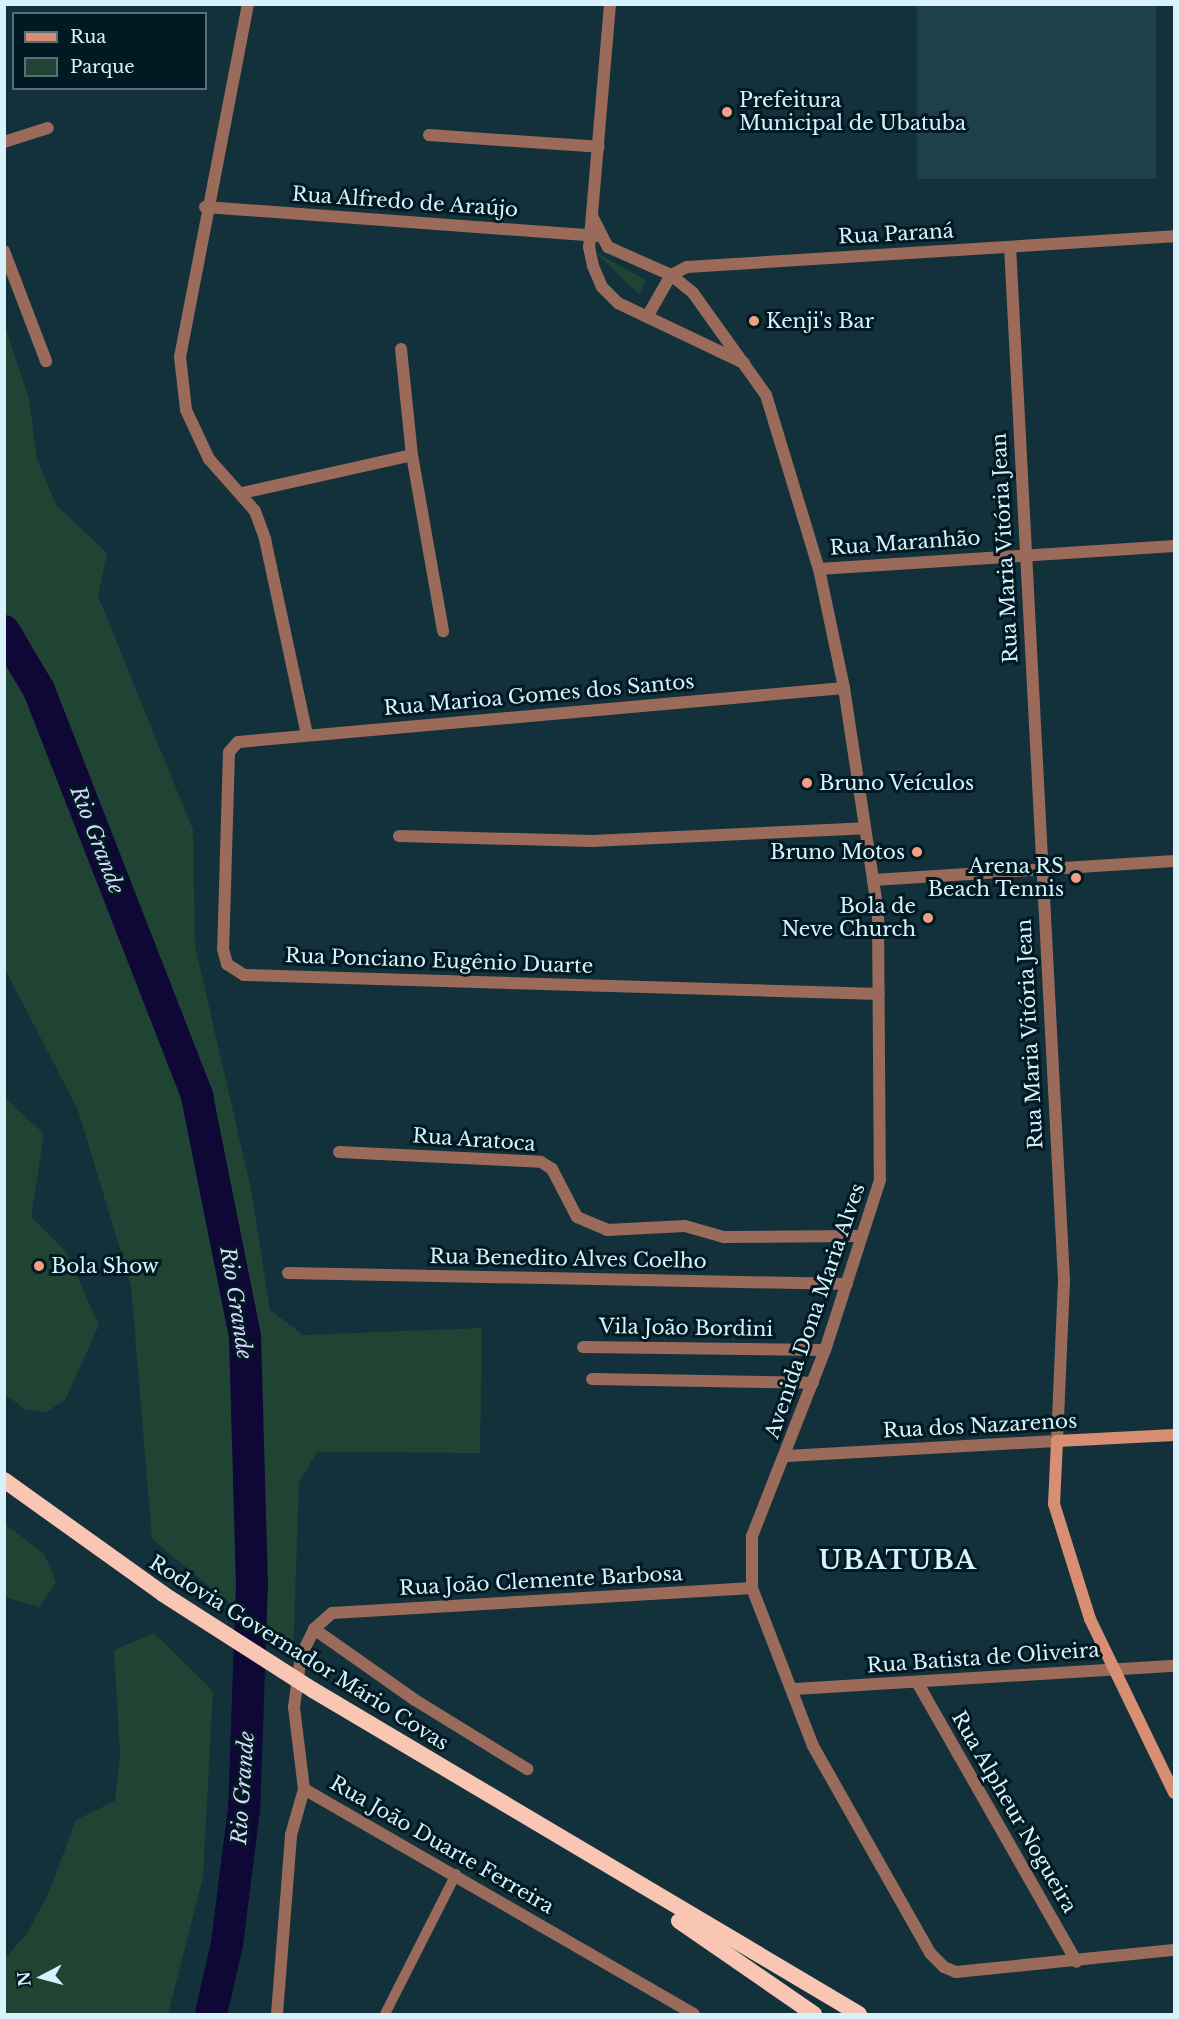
<!DOCTYPE html>
<meta charset="utf-8">
<style>
body{margin:0}
#map{position:relative;width:1179px;height:2019px;overflow:hidden;background:#12313b;font-family:"Libre Baskerville",serif}
div>[style]{position:absolute}
[style*='--x']{left:calc(var(--x)*1px);top:calc(var(--y)*1px);width:calc(var(--w)*1px);rotate:calc(var(--a)*1deg)}
.built>*{inset:0;background:#1d404b;transform-origin:0 0}
.green>*{inset:0;background:#204433}
.river>*{height:32px;margin:-16px;padding:0 16px;transform-origin:16px;border-radius:16px;background:#0f0736}
.service>*{height:10px;margin:-5px;padding:0 5px;transform-origin:5px;border-radius:5px;background:#9a6b5a}
.minor>*{height:12px;margin:-6px;padding:0 6px;transform-origin:6px;border-radius:6px;background:#9a6b5a}
.tertiary>*{height:12px;margin:-6px;padding:0 6px;transform-origin:6px;border-radius:6px;background:#9a6b5a}
.secondary>*{height:12px;margin:-6px;padding:0 6px;transform-origin:6px;border-radius:6px;background:#d88e72}
.trunk>*{height:16px;margin:-8px;padding:0 8px;transform-origin:8px;border-radius:8px;background:#f8c6b3}
.trunk-bridge>*{height:16px;margin:-8px;padding:0 8px;transform-origin:8px;border-radius:8px;background:#f8c6b3}
.dots>*{width:16px;height:16px;translate:-50% -50%;box-sizing:border-box;border:3px solid #001922;border-radius:50%}
span{translate:-50% -50%;white-space:nowrap;text-align:center;line-height:1.15;-webkit-text-stroke:6px #001922;paint-order:stroke}
.poi-label{font-size:20px;color:#d7f2fb}
.left{translate:0 -50%;text-align:left}
.right{translate:-100% -50%;text-align:right}
.street-label{font-size:20px;color:#d7f2fb}
.water-label{font-size:21px;color:#d5d9fa;font-style:italic}
.district-label{font-size:26px;color:#d7f2fb;font-weight:700;letter-spacing:1.5px}
.frame{position:absolute;inset:0;border:6px solid #d7f2fb;pointer-events:none}
.legend{position:absolute;left:12px;top:12px;width:195px;height:78px;box-sizing:border-box;background:#001922;border:2px solid #567079;margin:0;padding:8px 10px;list-style:none;font-size:18px;color:#d7f2fb}
.legend li{display:flex;align-items:center;gap:12px;height:30px}
.legend b{width:30px;border:2px solid #567079}
.north{position:absolute;left:12px;top:1947px;width:60px;height:60px;-webkit-text-stroke:4px #001922;paint-order:stroke;rotate:264deg;font-size:16px;font-weight:700;line-height:24px;text-align:center;color:#d7f2fb}
.north::after{content:'';display:block;margin:auto;width:21px;height:27px;background:#d7f2fb;clip-path:polygon(50% 0,100% 100%,50% 72%,0 100%)}
</style>
<div id="map">
<div class="built">
<i style="left:917px;top:5px;width:239px;height:174px"></i>
</div>
<div class="green">
<i style="clip-path:polygon(595px 252px,646px 280px,639px 294px)"></i>
<i style="clip-path:polygon(4px 323px,29px 399px,37px 459px,56px 505px,107px 553px,98px 596px,193px 830px,195px 946px,251px 1189px,270px 1310px,303px 1335px,482px 1328px,480px 1453px,317px 1452px,299px 1482px,293px 1656px,152px 1539px,131px 1285px,78px 1110px,5px 969px)"></i>
<i style="clip-path:polygon(4px 1097px,44px 1134px,31px 1217px,66px 1252px,99px 1325px,65px 1400px,46px 1412px,26px 1410px,5px 1394px)"></i>
<i style="clip-path:polygon(5px 1524px,44px 1554px,56px 1582px,40px 1607px,5px 1597px)"></i>
<i style="clip-path:polygon(154px 1633px,213px 1691px,203px 1877px,168px 2014px,5px 2014px,5px 1959px,28px 1932px,49px 1892px,76px 1820px,115px 1801px,120px 1753px,114px 1650px)"></i>
</div>
<div class="river">
<i style="--x:4;--y:631;--w:69;--a:59.3"></i>
<i style="--x:39;--y:690;--w:436;--a:68.7"></i>
<i style="--x:197;--y:1096;--w:245;--a:78.7"></i>
<i style="--x:245;--y:1336;--w:248;--a:88.4"></i>
<i style="--x:252;--y:1584;--w:225;--a:92"></i>
<i style="--x:244;--y:1809;--w:136;--a:97.2"></i>
<i style="--x:227;--y:1944;--w:72;--a:102.9"></i>
</div>
<div class="service">
<i style="--x:385;--y:2014;--w:157;--a:-63.1"></i>
</div>
<div class="minor">
<i style="--x:248;--y:4;--w:359;--a:100.9"></i>
<i style="--x:180;--y:357;--w:53;--a:83.5"></i>
<i style="--x:186;--y:410;--w:54;--a:64.9"></i>
<i style="--x:209;--y:459;--w:69;--a:48.5"></i>
<i style="--x:255;--y:511;--w:30;--a:70"></i>
<i style="--x:265;--y:539;--w:200;--a:77.9"></i>
<i style="--x:429;--y:135;--w:170;--a:4"></i>
<i style="--x:4;--y:142;--w:46;--a:-17.7"></i>
<i style="--x:205;--y:207;--w:395;--a:4.2"></i>
<i style="--x:4;--y:251;--w:118;--a:69.1"></i>
<i style="--x:647;--y:317;--w:48;--a:-60.3"></i>
<i style="--x:671;--y:275;--w:18;--a:-27"></i>
<i style="--x:687;--y:267;--w:488;--a:-3.6"></i>
<i style="--x:401;--y:349;--w:107;--a:84.1"></i>
<i style="--x:412;--y:455;--w:179;--a:80"></i>
<i style="--x:242;--y:493;--w:174;--a:-12.6"></i>
<i style="--x:819;--y:569;--w:356;--a:-3.7"></i>
<i style="--x:844;--y:688;--w:608;--a:174.91"></i>
<i style="--x:238;--y:742;--w:13;--a:132"></i>
<i style="--x:229;--y:752;--w:197;--a:91.7"></i>
<i style="--x:223;--y:949;--w:16;--a:75"></i>
<i style="--x:227;--y:964;--w:20;--a:33"></i>
<i style="--x:244;--y:975;--w:635;--a:1.71"></i>
<i style="--x:399;--y:836;--w:193;--a:1.5"></i>
<i style="--x:592;--y:841;--w:273;--a:-2.7"></i>
<i style="--x:339;--y:1152;--w:202;--a:2.8"></i>
<i style="--x:541;--y:1162;--w:13;--a:32"></i>
<i style="--x:552;--y:1169;--w:54;--a:62.5"></i>
<i style="--x:577;--y:1217;--w:33;--a:23"></i>
<i style="--x:607;--y:1230;--w:78;--a:-2.9"></i>
<i style="--x:685;--y:1226;--w:41;--a:15.8"></i>
<i style="--x:724;--y:1237;--w:135;--a:-0.4"></i>
<i style="--x:288;--y:1273;--w:559;--a:1.13"></i>
<i style="--x:583;--y:1347;--w:242;--a:0.7"></i>
<i style="--x:592;--y:1379;--w:221;--a:1"></i>
<i style="--x:787;--y:1456;--w:270;--a:-3.2"></i>
<i style="--x:1057;--y:1441;--w:161;--a:-87.5"></i>
<i style="--x:1064;--y:1280;--w:1034;--a:-92.99"></i>
<i style="--x:314;--y:1629;--w:123;--a:35.1"></i>
<i style="--x:415;--y:1700;--w:132;--a:31.6"></i>
<i style="--x:917;--y:1682;--w:322;--a:60.3"></i>
<i style="--x:795;--y:1689;--w:380;--a:-3.5"></i>
<i style="--x:304;--y:1789;--w:83;--a:-97"></i>
<i style="--x:294;--y:1707;--w:51;--a:-82.2"></i>
<i style="--x:301;--y:1656;--w:30;--a:-64"></i>
<i style="--x:314;--y:1629;--w:24;--a:-42"></i>
<i style="--x:332;--y:1613;--w:421;--a:-3.4"></i>
<i style="--x:277;--y:2014;--w:180;--a:-85.5"></i>
<i style="--x:291;--y:1835;--w:48;--a:-74.2"></i>
<i style="--x:304;--y:1789;--w:450;--a:30"></i>
</div>
<div class="tertiary">
<i style="--x:610;--y:4;--w:244;--a:94.9"></i>
<i style="--x:589;--y:247;--w:19;--a:78"></i>
<i style="--x:593;--y:266;--w:23;--a:67"></i>
<i style="--x:602;--y:287;--w:23;--a:45"></i>
<i style="--x:618;--y:303;--w:140;--a:25.5"></i>
<i style="--x:592;--y:216;--w:35;--a:63"></i>
<i style="--x:608;--y:247;--w:69;--a:24"></i>
<i style="--x:671;--y:275;--w:28;--a:39"></i>
<i style="--x:693;--y:293;--w:125;--a:54.4"></i>
<i style="--x:766;--y:395;--w:182;--a:73.1"></i>
<i style="--x:819;--y:569;--w:122;--a:78.1"></i>
<i style="--x:844;--y:688;--w:229;--a:81.4"></i>
<i style="--x:878;--y:914;--w:266;--a:89.6"></i>
<i style="--x:880;--y:1180;--w:179;--a:107.9"></i>
<i style="--x:825;--y:1350;--w:200;--a:111.4"></i>
<i style="--x:752;--y:1536;--w:52;--a:90"></i>
<i style="--x:752;--y:1588;--w:169;--a:68.9"></i>
<i style="--x:813;--y:1746;--w:238;--a:60.5"></i>
<i style="--x:930;--y:1953;--w:20;--a:45"></i>
<i style="--x:944;--y:1967;--w:13;--a:23"></i>
<i style="--x:956;--y:1972;--w:219;--a:-5.8"></i>
<i style="--x:873;--y:880;--w:302;--a:-3.6"></i>
</div>
<div class="secondary">
<i style="--x:1174;--y:1435;--w:117;--a:177.1"></i>
<i style="--x:1057;--y:1441;--w:63;--a:92.7"></i>
<i style="--x:1054;--y:1504;--w:121;--a:72.6"></i>
<i style="--x:1090;--y:1619;--w:193;--a:64.2"></i>
</div>
<div class="trunk">
<i style="--x:4;--y:1480;--w:196;--a:35.6"></i>
<i style="--x:313;--y:1690;--w:635;--a:30.69"></i>
<i style="--x:679;--y:1921;--w:164;--a:34.6"></i>
</div>
<div class="trunk-bridge">
<i style="--x:163;--y:1594;--w:178;--a:32.6"></i>
</div>
<div class="dots">
<i style="left:727px;top:112px;background:#f2a081"></i>
<i style="left:754px;top:321px;background:#f2a081"></i>
<i style="left:807px;top:783px;background:#f2a081"></i>
<i style="left:917px;top:852px;background:#f2a081"></i>
<i style="left:1076px;top:878px;background:#f2a081"></i>
<i style="left:928px;top:918px;background:#f2a081"></i>
<i style="left:39px;top:1266px;background:#f2a081"></i>
</div>
<div class="poi-label">
<span class="left" style="left:739px;top:112px">Prefeitura<br>Municipal de Ubatuba</span>
<span class="left" style="left:766px;top:321px">Kenji's Bar</span>
<span class="left" style="left:819px;top:783px">Bruno Veículos</span>
<span class="right" style="left:905px;top:852px">Bruno Motos</span>
<span class="right" style="left:1064px;top:878px">Arena RS<br>Beach Tennis</span>
<span class="right" style="left:916px;top:918px">Bola de<br>Neve Church</span>
<span class="left" style="left:51px;top:1266px">Bola Show</span>
</div>
<div class="street-label">
<span style="left:405px;top:202px;rotate:4deg">Rua Alfredo de Araújo</span>
<span style="left:896px;top:234px;rotate:-3deg">Rua Paraná</span>
<span style="left:905px;top:543px;rotate:-4deg">Rua Maranhão</span>
<span style="left:1005px;top:548px;rotate:-93deg">Rua Maria Vitória Jean</span>
<span style="left:539px;top:695px;rotate:-5deg">Rua Marioa Gomes dos Santos</span>
<span style="left:439px;top:961px;rotate:2deg">Rua Ponciano Eugênio Duarte</span>
<span style="left:1030px;top:1034px;rotate:-93deg">Rua Maria Vitória Jean</span>
<span style="left:474px;top:1140px;rotate:4deg">Rua Aratoca</span>
<span style="left:568px;top:1259px;rotate:1deg">Rua Benedito Alves Coelho</span>
<span style="left:815px;top:1311px;rotate:-71deg">Avenida Dona Maria Alves</span>
<span style="left:686px;top:1328px;rotate:1deg">Vila João Bordini</span>
<span style="left:980px;top:1426px;rotate:-3deg">Rua dos Nazarenos</span>
<span style="left:541px;top:1581px;rotate:-3deg">Rua João Clemente Barbosa</span>
<span style="left:299px;top:1653px;rotate:32deg">Rodovia Governador Mário Covas</span>
<span style="left:983px;top:1658px;rotate:-4deg">Rua Batista de Oliveira</span>
<span style="left:1014px;top:1812px;rotate:60deg">Rua Alpheur Nogueira</span>
<span style="left:442px;top:1845px;rotate:30deg">Rua João Duarte Ferreira</span>
</div>
<div class="water-label">
<span style="left:97px;top:840px;rotate:69deg">Rio Grande</span>
<span style="left:236px;top:1303px;rotate:81deg">Rio Grande</span>
<span style="left:243px;top:1788px;rotate:-86deg">Rio Grande</span>
</div>
<div class="district-label">
<span style="left:898px;top:1561px">UBATUBA</span>
</div>
<div class="frame"></div>
<ul class="legend">
<li><b style="height:8px;background:#d88e72"></b>Rua</li>
<li><b style="height:16px;background:#204433"></b>Parque</li>
</ul>
<div class="north">N</div>
</div>
